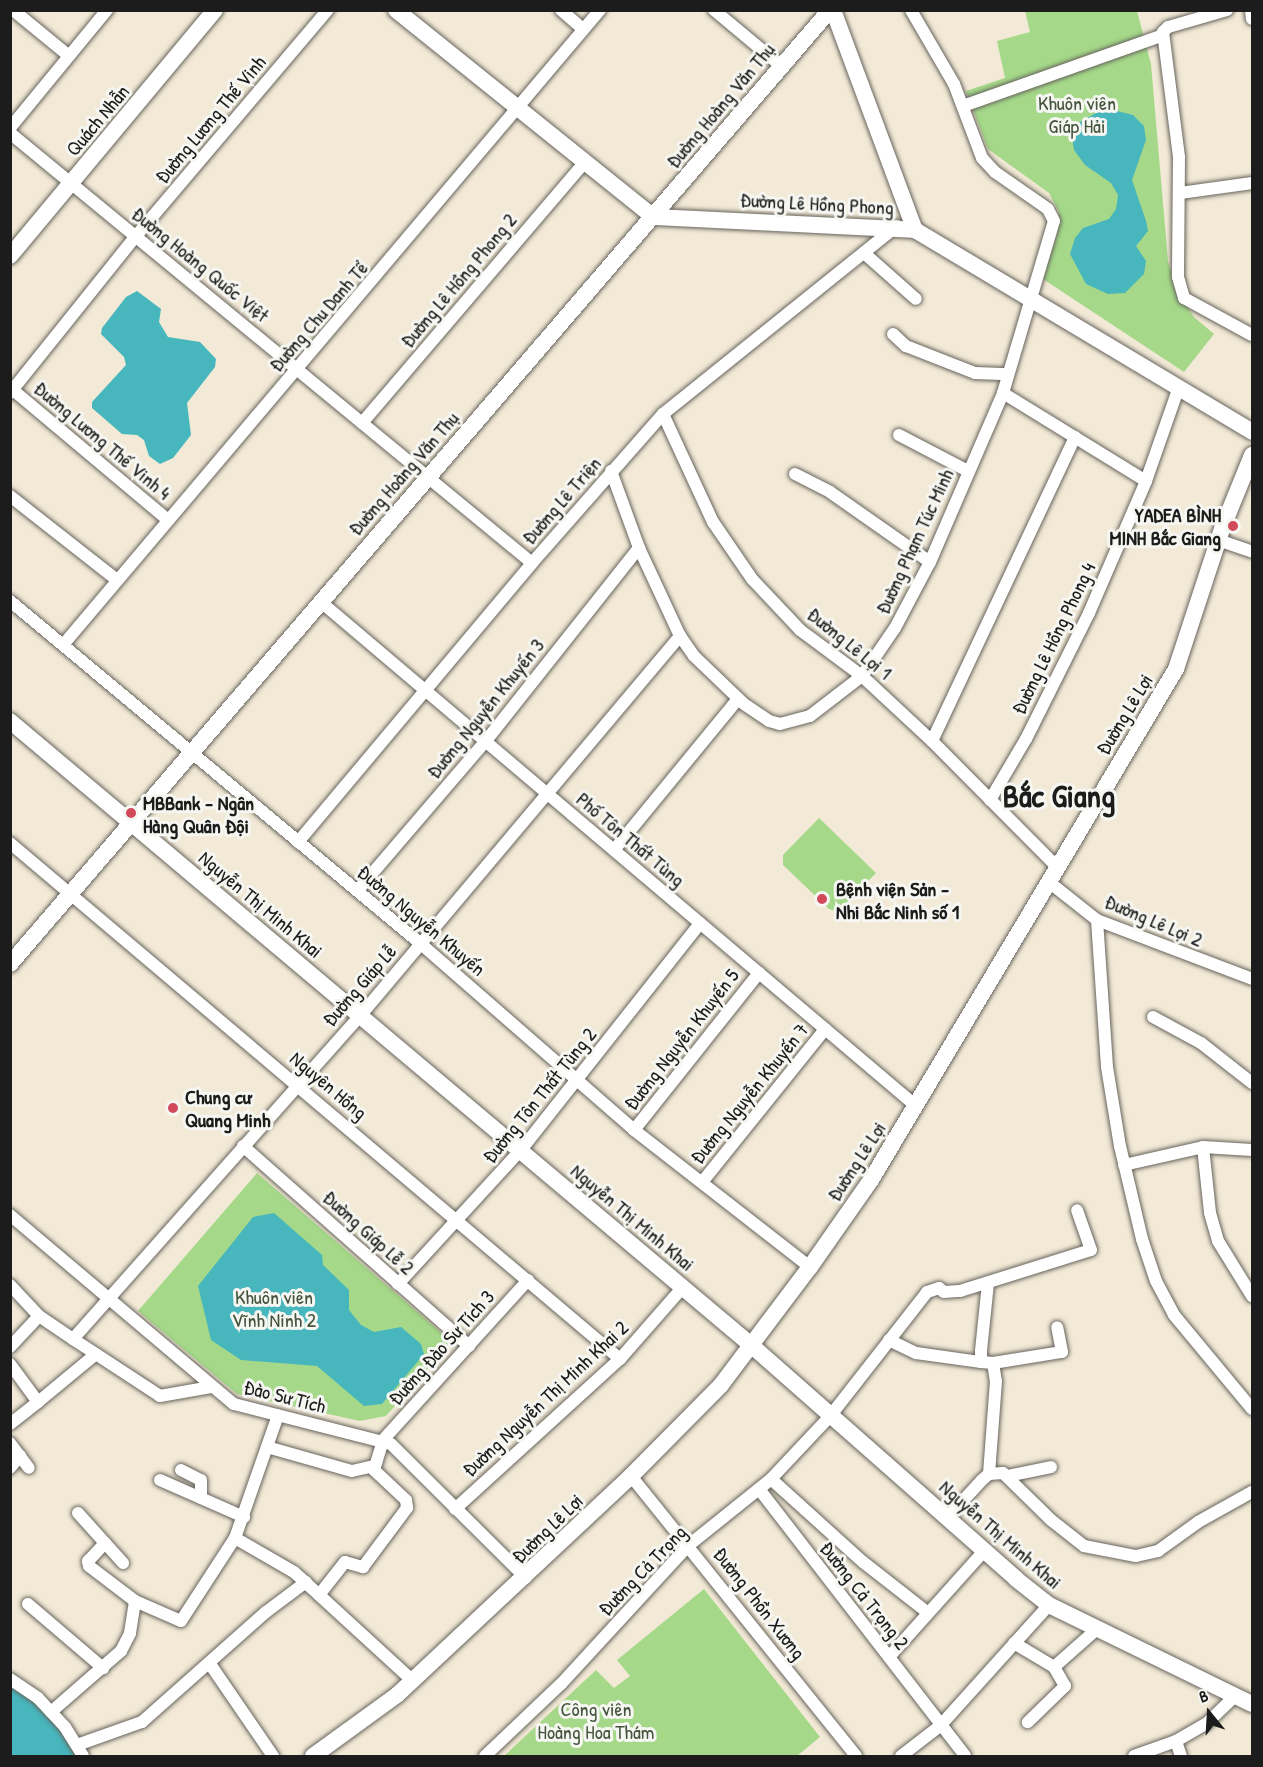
<!DOCTYPE html>
<meta charset="utf-8">
<style>
body{margin:0}
#map{position:relative;width:1263px;height:1767px;overflow:hidden;background:#f2e9d6;font-family:"Patrick Hand",sans-serif}
div>[style]{position:absolute}
[style*='--x']{left:calc(var(--x)*1px);top:calc(var(--y)*1px);width:calc(var(--w)*1px);rotate:calc(var(--a)*1deg)}
.green>*{inset:0;background:#a5d989}
.water>*{inset:0;background:#47b6bd}
.roads{filter:drop-shadow(0 0 2px #67645d) drop-shadow(0 0 2px #67645d)}
.street>*{height:12px;margin:-6px;padding:0 6px;transform-origin:6px;border-radius:6px;background:#fff}
.secondary>*{height:16px;margin:-8px;padding:0 8px;transform-origin:8px;border-radius:8px;background:#fff}
.dots>*{width:16px;height:16px;translate:-50% -50%;box-sizing:border-box;border:3px solid #f6f6f2;border-radius:50%}
span{translate:-50% -50%;white-space:nowrap;text-align:center;line-height:1.15;-webkit-text-stroke:6px #f6f6f2;paint-order:stroke}
.park-label{font-size:20px;color:#45553d}
.street-label{font-size:20px;color:#1c1c1c}
.poi-label{font-size:20px;color:#1c1c1c;font-weight:700}
.right{translate:-100% -50%;text-align:right}
.left{translate:0 -50%;text-align:left}
.town-label{font-size:32px;color:#1c1c1c;font-weight:700}
.frame{position:absolute;inset:0;border:12px solid #1c1c1c;pointer-events:none}
.north{position:absolute;left:1179px;top:1683px;width:60px;height:60px;-webkit-text-stroke:4px #f6f6f2;paint-order:stroke;rotate:342deg;font-size:16px;font-weight:700;line-height:24px;text-align:center;color:#1c1c1c}
.north::after{content:'';display:block;margin:auto;width:21px;height:27px;background:#1c1c1c;clip-path:polygon(50% 0,100% 100%,50% 72%,0 100%)}
</style>
<div id="map">
<div class="green">
<i style="clip-path:polygon(1025px 11px,1137px 11px,1151px 64px,1168px 261px,1178px 293px,1194px 317px,1214px 334px,1184px 372px,1043px 279px,1057px 234px,1059px 212px,1049px 193px,988px 149px,966px 91px,1005px 78px,997px 41px,1030px 32px)"></i>
<i style="clip-path:polygon(819px 818px,876px 873px,838px 912px,829px 909px,783px 865px,783px 855px)"></i>
<i style="clip-path:polygon(257px 1173px,452px 1342px,386px 1416px,360px 1421px,237px 1394px,138px 1311px)"></i>
<i style="clip-path:polygon(704px 1589px,820px 1737px,797px 1756px,504px 1756px,596px 1670px,614px 1688px,630px 1676px,617px 1660px)"></i>
</div>
<div class="water">
<i style="clip-path:polygon(1105px 108px,1133px 115px,1144px 126px,1146px 140px,1132px 180px,1146px 221px,1148px 231px,1136px 246px,1146px 261px,1144px 274px,1125px 293px,1108px 294px,1086px 284px,1070px 254px,1075px 238px,1083px 228px,1109px 219px,1116px 209px,1118px 195px,1111px 183px,1085px 165px,1074px 150px,1072px 138px,1080px 122px)"></i>
<i style="clip-path:polygon(137px 291px,161px 309px,159px 322px,168px 337px,200px 342px,216px 359px,215px 367px,187px 403px,191px 435px,173px 458px,160px 464px,149px 456px,144px 440px,137px 435px,122px 434px,92px 408px,92px 402px,126px 365px,124px 357px,101px 334px,102px 328px,126px 297px)"></i>
<i style="clip-path:polygon(274px 1213px,322px 1255px,323px 1265px,349px 1290px,349px 1310px,361px 1325px,374px 1332px,401px 1327px,421px 1344px,424px 1354px,382px 1404px,364px 1406px,317px 1366px,241px 1360px,211px 1340px,198px 1286px,253px 1217px)"></i>
<i style="clip-path:polygon(10px 1683px,51px 1717px,76px 1756px,11px 1756px)"></i>
</div>
<div class="roads">
<div class="street">
<i style="--x:13;--y:10;--w:72;--a:39.4"></i>
<i style="--x:561;--y:10;--w:29;--a:41"></i>
<i style="--x:714;--y:10;--w:86;--a:39.8"></i>
<i style="--x:1227;--y:10;--w:61;--a:163.9"></i>
<i style="--x:1168;--y:27;--w:7;--a:135"></i>
<i style="--x:1163;--y:32;--w:126;--a:82.7"></i>
<i style="--x:1179;--y:157;--w:120;--a:90.5"></i>
<i style="--x:1178;--y:277;--w:22;--a:74"></i>
<i style="--x:1184;--y:298;--w:77;--a:28.6"></i>
<i style="--x:1251;--y:10;--w:9;--a:84"></i>
<i style="--x:963;--y:106;--w:212;--a:-19.5"></i>
<i style="--x:10;--y:128;--w:153;--a:-50.6"></i>
<i style="--x:10;--y:133;--w:676;--a:39.48"></i>
<i style="--x:1180;--y:193;--w:73;--a:-7.9"></i>
<i style="--x:864;--y:253;--w:69;--a:41.5"></i>
<i style="--x:893;--y:334;--w:18;--a:43"></i>
<i style="--x:906;--y:346;--w:74;--a:21.4"></i>
<i style="--x:975;--y:373;--w:33;--a:2"></i>
<i style="--x:13;--y:390;--w:201;--a:40"></i>
<i style="--x:10;--y:393;--w:201;--a:-51.3"></i>
<i style="--x:136;--y:236;--w:297;--a:-49.7"></i>
<i style="--x:1003;--y:393;--w:168;--a:31.6"></i>
<i style="--x:663;--y:414;--w:119;--a:65.2"></i>
<i style="--x:713;--y:522;--w:69;--a:55.6"></i>
<i style="--x:752;--y:579;--w:70;--a:46.7"></i>
<i style="--x:800;--y:630;--w:77;--a:36.6"></i>
<i style="--x:862;--y:676;--w:96;--a:42.9"></i>
<i style="--x:932;--y:741;--w:179;--a:45.2"></i>
<i style="--x:362;--y:423;--w:343;--a:-49.5"></i>
<i style="--x:899;--y:435;--w:78;--a:27.6"></i>
<i style="--x:611;--y:471;--w:82;--a:70"></i>
<i style="--x:639;--y:548;--w:97;--a:65"></i>
<i style="--x:680;--y:636;--w:24;--a:55"></i>
<i style="--x:694;--y:656;--w:69;--a:43.8"></i>
<i style="--x:744;--y:704;--w:30;--a:34"></i>
<i style="--x:769;--y:721;--w:11;--a:15"></i>
<i style="--x:780;--y:724;--w:31;--a:-15"></i>
<i style="--x:810;--y:716;--w:66;--a:-37.6"></i>
<i style="--x:862;--y:676;--w:58;--a:-55.5"></i>
<i style="--x:895;--y:628;--w:75;--a:-62.1"></i>
<i style="--x:930;--y:562;--w:184;--a:-66.6"></i>
<i style="--x:1003;--y:393;--w:179;--a:-73.5"></i>
<i style="--x:1054;--y:221;--w:13;--a:-117"></i>
<i style="--x:1048;--y:209;--w:65;--a:-145.1"></i>
<i style="--x:995;--y:172;--w:19;--a:-133"></i>
<i style="--x:982;--y:158;--w:79;--a:-110.7"></i>
<i style="--x:954;--y:84;--w:86;--a:-120.2"></i>
<i style="--x:795;--y:474;--w:39;--a:27"></i>
<i style="--x:830;--y:492;--w:122;--a:35"></i>
<i style="--x:10;--y:496;--w:136;--a:38.1"></i>
<i style="--x:1218;--y:540;--w:36;--a:19"></i>
<i style="--x:10;--y:601;--w:535;--a:39.85"></i>
<i style="--x:421;--y:944;--w:283;--a:41.1"></i>
<i style="--x:634;--y:1130;--w:223;--a:37.9"></i>
<i style="--x:321;--y:602;--w:780;--a:40.27"></i>
<i style="--x:63;--y:645;--w:832;--a:-49.78"></i>
<i style="--x:932;--y:741;--w:336;--a:-64.8"></i>
<i style="--x:990;--y:800;--w:71;--a:-59.5"></i>
<i style="--x:1026;--y:739;--w:141;--a:-63.4"></i>
<i style="--x:1089;--y:613;--w:144;--a:-66.6"></i>
<i style="--x:1146;--y:481;--w:100;--a:-70.7"></i>
<i style="--x:298;--y:842;--w:364;--a:-50"></i>
<i style="--x:532;--y:563;--w:198;--a:-48.7"></i>
<i style="--x:663;--y:414;--w:300;--a:-38.8"></i>
<i style="--x:10;--y:843;--w:799;--a:40.23"></i>
<i style="--x:614;--y:850;--w:195;--a:-50.6"></i>
<i style="--x:1049;--y:882;--w:61;--a:38.4"></i>
<i style="--x:1097;--y:920;--w:166;--a:20.8"></i>
<i style="--x:358;--y:890;--w:195;--a:-49.4"></i>
<i style="--x:485;--y:742;--w:248;--a:-51.6"></i>
<i style="--x:1097;--y:920;--w:147;--a:86.1"></i>
<i style="--x:1107;--y:1067;--w:80;--a:80.7"></i>
<i style="--x:1120;--y:1146;--w:96;--a:76.7"></i>
<i style="--x:1142;--y:1239;--w:44;--a:71.6"></i>
<i style="--x:1156;--y:1281;--w:38;--a:62"></i>
<i style="--x:1174;--y:1315;--w:122;--a:50.3"></i>
<i style="--x:1153;--y:1017;--w:55;--a:28.4"></i>
<i style="--x:1201;--y:1043;--w:65;--a:38.1"></i>
<i style="--x:634;--y:1130;--w:201;--a:-51.5"></i>
<i style="--x:243;--y:1146;--w:302;--a:41.5"></i>
<i style="--x:1203;--y:1147;--w:66;--a:83.9"></i>
<i style="--x:1210;--y:1213;--w:29;--a:74"></i>
<i style="--x:1218;--y:1241;--w:65;--a:58.3"></i>
<i style="--x:1124;--y:1165;--w:81;--a:-12.8"></i>
<i style="--x:1203;--y:1147;--w:49;--a:3.5"></i>
<i style="--x:703;--y:1181;--w:195;--a:-51.2"></i>
<i style="--x:10;--y:1215;--w:293;--a:40.2"></i>
<i style="--x:234;--y:1404;--w:162;--a:14.3"></i>
<i style="--x:391;--y:1444;--w:190;--a:44.8"></i>
<i style="--x:988;--y:1283;--w:68;--a:95.9"></i>
<i style="--x:981;--y:1351;--w:11;--a:90"></i>
<i style="--x:981;--y:1362;--w:12;--a:5"></i>
<i style="--x:993;--y:1363;--w:18;--a:81"></i>
<i style="--x:996;--y:1381;--w:93;--a:94.3"></i>
<i style="--x:398;--y:1284;--w:182;--a:-47.5"></i>
<i style="--x:521;--y:1150;--w:289;--a:-51.7"></i>
<i style="--x:10;--y:1285;--w:42;--a:46.9"></i>
<i style="--x:39;--y:1316;--w:41;--a:34.1"></i>
<i style="--x:889;--y:1340;--w:30;--a:26"></i>
<i style="--x:916;--y:1353;--w:66;--a:7.9"></i>
<i style="--x:10;--y:1347;--w:42;--a:-46.9"></i>
<i style="--x:993;--y:1363;--w:70;--a:-9.1"></i>
<i style="--x:1062;--y:1352;--w:25;--a:-101"></i>
<i style="--x:10;--y:1364;--w:47;--a:53.6"></i>
<i style="--x:38;--y:1402;--w:75;--a:-39.6"></i>
<i style="--x:211;--y:1387;--w:52;--a:170"></i>
<i style="--x:160;--y:1396;--w:104;--a:-146.8"></i>
<i style="--x:73;--y:1339;--w:432;--a:-48.4"></i>
<i style="--x:360;--y:1016;--w:497;--a:-49.9"></i>
<i style="--x:10;--y:1424;--w:36;--a:-38"></i>
<i style="--x:10;--y:1443;--w:31;--a:53"></i>
<i style="--x:267;--y:1447;--w:88;--a:15.8"></i>
<i style="--x:352;--y:1471;--w:22;--a:-13"></i>
<i style="--x:10;--y:1468;--w:16;--a:-50"></i>
<i style="--x:181;--y:1470;--w:22;--a:27"></i>
<i style="--x:201;--y:1480;--w:18;--a:90"></i>
<i style="--x:631;--y:1476;--w:359;--a:51.2"></i>
<i style="--x:1008;--y:1476;--w:44;--a:-11.8"></i>
<i style="--x:771;--y:1479;--w:124;--a:42.1"></i>
<i style="--x:863;--y:1562;--w:81;--a:38"></i>
<i style="--x:160;--y:1480;--w:92;--a:23.8"></i>
<i style="--x:759;--y:1489;--w:337;--a:52.3"></i>
<i style="--x:455;--y:1509;--w:223;--a:-42.3"></i>
<i style="--x:620;--y:1359;--w:96;--a:-48.8"></i>
<i style="--x:78;--y:1513;--w:40;--a:48"></i>
<i style="--x:105;--y:1543;--w:25;--a:133"></i>
<i style="--x:88;--y:1561;--w:5;--a:79"></i>
<i style="--x:89;--y:1566;--w:58;--a:37.3"></i>
<i style="--x:949;--y:1516;--w:49;--a:-47.5"></i>
<i style="--x:982;--y:1480;--w:9;--a:-41"></i>
<i style="--x:989;--y:1474;--w:14;--a:-4"></i>
<i style="--x:1003;--y:1473;--w:67;--a:44.4"></i>
<i style="--x:1051;--y:1520;--w:42;--a:38.2"></i>
<i style="--x:1084;--y:1546;--w:53;--a:10.9"></i>
<i style="--x:1136;--y:1556;--w:23;--a:-13"></i>
<i style="--x:1158;--y:1551;--w:49;--a:-35.9"></i>
<i style="--x:1198;--y:1522;--w:62;--a:-29.1"></i>
<i style="--x:235;--y:1538;--w:130;--a:-70.7"></i>
<i style="--x:105;--y:1543;--w:27;--a:48"></i>
<i style="--x:319;--y:1595;--w:42;--a:-51.8"></i>
<i style="--x:345;--y:1562;--w:19;--a:16"></i>
<i style="--x:363;--y:1567;--w:74;--a:-53.3"></i>
<i style="--x:407;--y:1508;--w:8;--a:-97"></i>
<i style="--x:406;--y:1500;--w:44;--a:-136.8"></i>
<i style="--x:374;--y:1470;--w:31;--a:-73"></i>
<i style="--x:383;--y:1440;--w:216;--a:-47.8"></i>
<i style="--x:28;--y:1604;--w:99;--a:40.5"></i>
<i style="--x:1014;--y:1643;--w:47;--a:31"></i>
<i style="--x:1054;--y:1667;--w:22;--a:60"></i>
<i style="--x:1065;--y:1686;--w:52;--a:135.8"></i>
<i style="--x:889;--y:1657;--w:144;--a:-48.1"></i>
<i style="--x:210;--y:1664;--w:112;--a:55.6"></i>
<i style="--x:1054;--y:1667;--w:57;--a:-41.5"></i>
<i style="--x:10;--y:1679;--w:34;--a:34"></i>
<i style="--x:38;--y:1698;--w:40;--a:47"></i>
<i style="--x:65;--y:1727;--w:34;--a:58"></i>
<i style="--x:51;--y:1712;--w:93;--a:-41.1"></i>
<i style="--x:121;--y:1651;--w:20;--a:-63"></i>
<i style="--x:130;--y:1633;--w:32;--a:-81"></i>
<i style="--x:135;--y:1601;--w:50;--a:23.5"></i>
<i style="--x:181;--y:1621;--w:99;--a:-57"></i>
<i style="--x:235;--y:1538;--w:68;--a:30"></i>
<i style="--x:294;--y:1572;--w:161;--a:42.5"></i>
<i style="--x:1176;--y:1741;--w:16;--a:72"></i>
<i style="--x:77;--y:1745;--w:69;--a:-19.5"></i>
<i style="--x:142;--y:1722;--w:166;--a:-41.6"></i>
<i style="--x:266;--y:1612;--w:50;--a:-36.9"></i>
<i style="--x:485;--y:1756;--w:105;--a:-43.5"></i>
<i style="--x:561;--y:1684;--w:189;--a:-47.4"></i>
<i style="--x:689;--y:1545;--w:105;--a:-38.8"></i>
<i style="--x:771;--y:1479;--w:88;--a:-46.8"></i>
<i style="--x:831;--y:1415;--w:156;--a:-52"></i>
<i style="--x:927;--y:1292;--w:13;--a:-18"></i>
<i style="--x:939;--y:1288;--w:6;--a:39"></i>
<i style="--x:944;--y:1292;--w:16;--a:-4"></i>
<i style="--x:960;--y:1291;--w:137;--a:-17.4"></i>
<i style="--x:1091;--y:1250;--w:42;--a:-109.3"></i>
<i style="--x:901;--y:1756;--w:49;--a:-37.6"></i>
<i style="--x:940;--y:1726;--w:163;--a:-48"></i>
<i style="--x:1134;--y:1756;--w:45;--a:-19.7"></i>
<i style="--x:1176;--y:1741;--w:34;--a:-30"></i>
<i style="--x:1206;--y:1724;--w:40;--a:-44"></i>
</div>
<div class="secondary">
<i style="--x:396;--y:10;--w:330;--a:38.8"></i>
<i style="--x:653;--y:217;--w:262;--a:2.8"></i>
<i style="--x:915;--y:230;--w:393;--a:30.9"></i>
<i style="--x:833;--y:10;--w:235;--a:69.6"></i>
<i style="--x:10;--y:256;--w:320;--a:-50.2"></i>
<i style="--x:10;--y:721;--w:969;--a:40.1"></i>
<i style="--x:751;--y:1345;--w:354;--a:41.4"></i>
<i style="--x:1016;--y:1579;--w:42;--a:38.2"></i>
<i style="--x:1049;--y:1605;--w:226;--a:26"></i>
<i style="--x:10;--y:964;--w:1258;--a:-49.32"></i>
<i style="--x:313;--y:1756;--w:104;--a:-36"></i>
<i style="--x:397;--y:1695;--w:320;--a:-43.1"></i>
<i style="--x:631;--y:1476;--w:128;--a:-45.3"></i>
<i style="--x:721;--y:1385;--w:148;--a:-53"></i>
<i style="--x:810;--y:1267;--w:106;--a:-55"></i>
<i style="--x:871;--y:1180;--w:595;--a:-59.17"></i>
<i style="--x:1176;--y:669;--w:147;--a:-71.8"></i>
<i style="--x:1222;--y:529;--w:80;--a:-67.9"></i>
</div>
</div>
<div class="dots">
<i style="left:1233px;top:526px;background:#d1495b"></i>
<i style="left:131px;top:813px;background:#d1495b"></i>
<i style="left:822px;top:899px;background:#d1495b"></i>
<i style="left:173px;top:1108px;background:#d1495b"></i>
</div>
<div class="park-label">
<span style="left:1077px;top:114px">Khuôn viên<br>Giáp Hải</span>
<span style="left:274px;top:1308px">Khuôn viên<br>Vĩnh Ninh 2</span>
<span style="left:596px;top:1720px">Công viên<br>Hoàng Hoa Thám</span>
</div>
<div class="street-label">
<span style="left:720px;top:105px;rotate:-50deg">Đường Hoàng Văn Thụ</span>
<span style="left:210px;top:119px;rotate:-50deg">Đường Lương Thế Vinh</span>
<span style="left:97px;top:120px;rotate:-50deg">Quách Nhẫn</span>
<span style="left:817px;top:203px;rotate:3deg">Đường Lê Hồng Phong</span>
<span style="left:201px;top:264px;rotate:39deg">Đường Hoàng Quốc Việt</span>
<span style="left:458px;top:280px;rotate:-50deg">Đường Lê Hồng Phong 2</span>
<span style="left:318px;top:316px;rotate:-49deg">Đường Chu Danh Tể</span>
<span style="left:103px;top:440px;rotate:40deg">Đường Lương Thế Vinh 4</span>
<span style="left:403px;top:473px;rotate:-49deg">Đường Hoàng Văn Thụ</span>
<span style="left:561px;top:500px;rotate:-49deg">Đường Lê Triện</span>
<span style="left:914px;top:541px;rotate:-65deg">Đường Phạm Túc Minh</span>
<span style="left:1053px;top:638px;rotate:-64deg">Đường Lê Hồng Phong 4</span>
<span style="left:850px;top:643px;rotate:39deg">Đường Lê Lợi 1</span>
<span style="left:485px;top:708px;rotate:-51deg">Đường Nguyễn Khuyến 3</span>
<span style="left:1124px;top:714px;rotate:-59deg">Đường Lê Lợi</span>
<span style="left:631px;top:839px;rotate:40deg">Phố Tôn Thất Tùng</span>
<span style="left:261px;top:904px;rotate:40deg">Nguyễn Thị Minh Khai</span>
<span style="left:422px;top:920px;rotate:40deg">Đường Nguyễn Khuyến</span>
<span style="left:1154px;top:920px;rotate:23deg">Đường Lê Lợi 2</span>
<span style="left:359px;top:985px;rotate:-49deg">Đường Giáp Lễ</span>
<span style="left:681px;top:1039px;rotate:-52deg">Đường Nguyễn Khuyến 5</span>
<span style="left:329px;top:1085px;rotate:40deg">Nguyên Hồng</span>
<span style="left:749px;top:1093px;rotate:-51deg">Đường Nguyễn Khuyến 7</span>
<span style="left:539px;top:1095px;rotate:-51deg">Đường Tôn Thất Tùng 2</span>
<span style="left:856px;top:1161px;rotate:-57deg">Đường Lê Lợi</span>
<span style="left:633px;top:1217px;rotate:40deg">Nguyễn Thị Minh Khai</span>
<span style="left:369px;top:1232px;rotate:42deg">Đường Giáp Lễ 2</span>
<span style="left:441px;top:1347px;rotate:-48deg">Đường Đào Sư Tích 3</span>
<span style="left:285px;top:1396px;rotate:14deg">Đào Sư Tích</span>
<span style="left:545px;top:1398px;rotate:-43deg">Đường Nguyễn Thị Minh Khai 2</span>
<span style="left:547px;top:1528px;rotate:-44deg">Đường Lê Lợi</span>
<span style="left:1001px;top:1534px;rotate:41deg">Nguyễn Thị Minh Khai</span>
<span style="left:642px;top:1570px;rotate:-46deg">Đường Cả Trọng</span>
<span style="left:865px;top:1595px;rotate:52deg">Đường Cả Trọng 2</span>
<span style="left:760px;top:1603px;rotate:52deg">Đường Phồn Xương</span>
</div>
<div class="poi-label">
<span class="right" style="left:1221px;top:526px">YADEA BÌNH<br>MINH Bắc Giang</span>
<span class="left" style="left:143px;top:814px">MBBank - Ngân<br>Hàng Quân Đội</span>
<span class="left" style="left:836px;top:900px">Bệnh viện Sản -<br>Nhi Bắc Ninh số 1</span>
<span class="left" style="left:185px;top:1108px">Chung cư<br>Quang Minh</span>
</div>
<div class="town-label">
<span style="left:1059px;top:796px">Bắc Giang</span>
</div>
<div class="frame"></div>
<div class="north">B</div>
</div>
